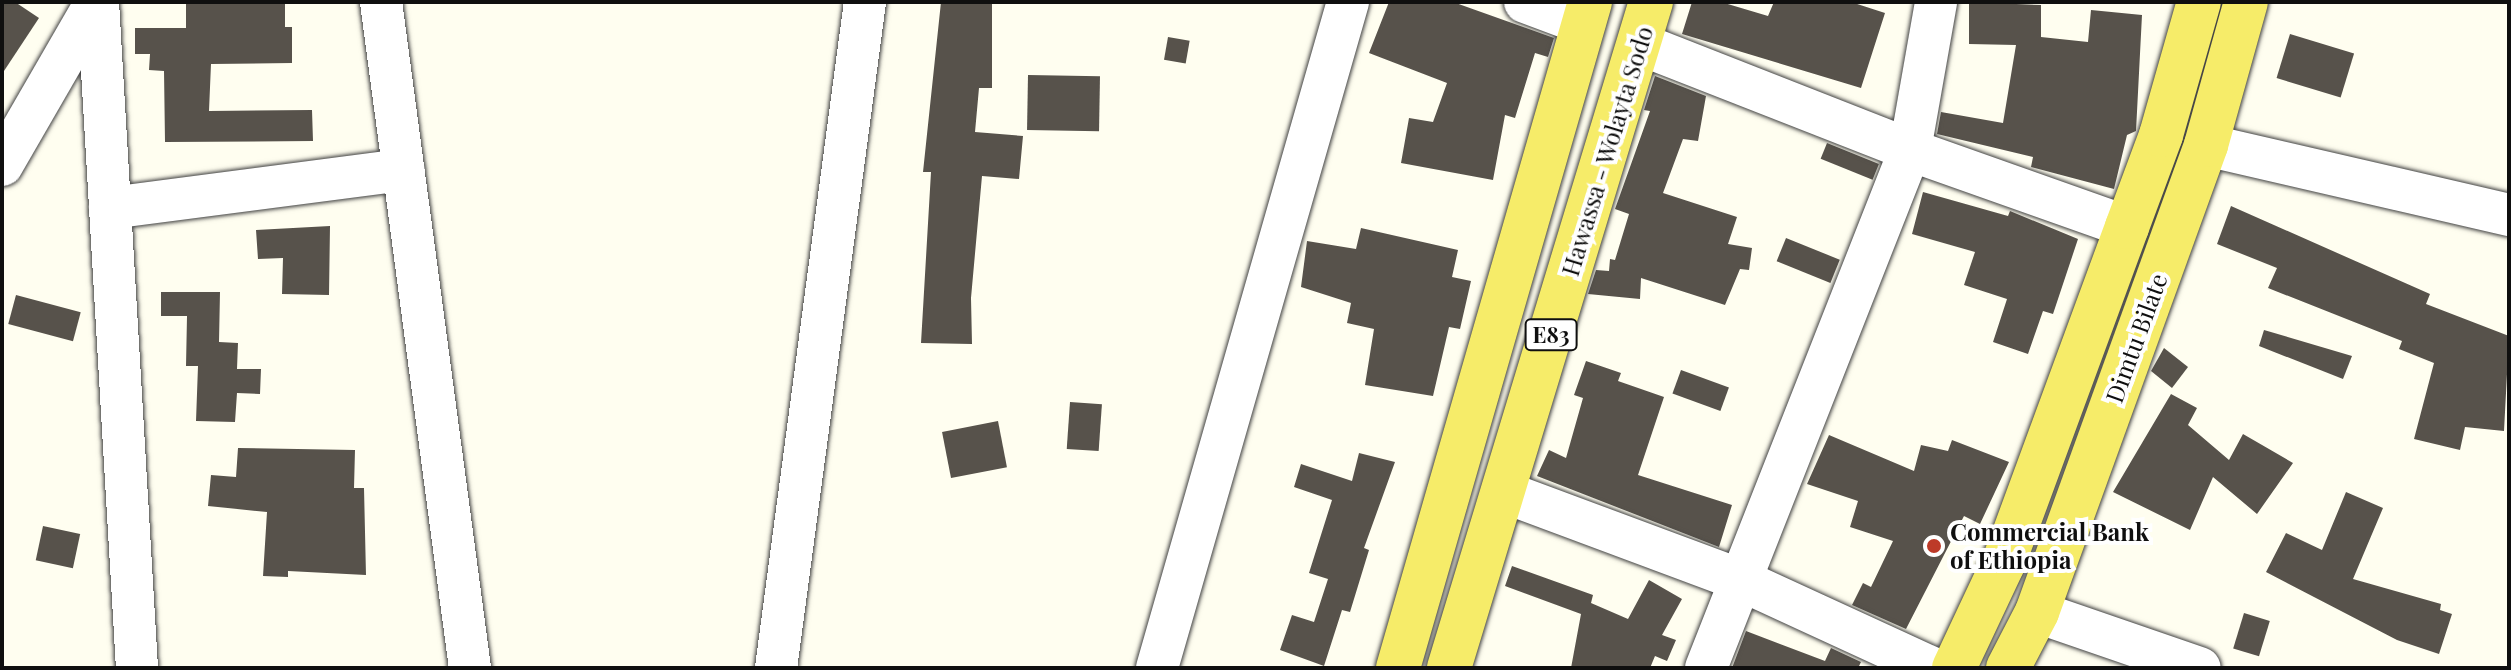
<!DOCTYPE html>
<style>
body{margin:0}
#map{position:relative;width:2511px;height:670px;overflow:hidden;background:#fffef0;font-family:"Playfair Display",serif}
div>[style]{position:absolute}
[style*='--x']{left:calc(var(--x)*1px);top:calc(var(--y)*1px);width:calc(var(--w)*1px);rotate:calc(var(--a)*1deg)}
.building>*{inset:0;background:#57524b;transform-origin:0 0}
.roads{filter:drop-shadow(0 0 2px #424242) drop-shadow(0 0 2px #424242)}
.minor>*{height:42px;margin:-21px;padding:0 21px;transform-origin:21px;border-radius:21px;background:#fff}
.major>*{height:44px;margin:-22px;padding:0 22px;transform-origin:22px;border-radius:22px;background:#f6ec69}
.dots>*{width:22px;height:22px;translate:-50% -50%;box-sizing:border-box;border:4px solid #fff;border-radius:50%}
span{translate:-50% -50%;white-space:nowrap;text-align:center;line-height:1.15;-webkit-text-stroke:8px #fff;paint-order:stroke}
.shield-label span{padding:2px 6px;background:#fff;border:2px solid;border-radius:6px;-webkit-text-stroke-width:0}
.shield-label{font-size:22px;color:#0f0f0f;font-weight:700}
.street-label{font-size:24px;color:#0f0f0f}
.poi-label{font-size:24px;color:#0f0f0f;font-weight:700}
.left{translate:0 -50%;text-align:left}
.frame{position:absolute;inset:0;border:4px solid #0f0f0f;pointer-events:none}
</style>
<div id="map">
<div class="building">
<i style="clip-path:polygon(2px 2px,15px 2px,39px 18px,2px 74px)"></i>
<i style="clip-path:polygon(186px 2px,285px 2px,285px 27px,292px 27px,292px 63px,211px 64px,209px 111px,312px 110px,313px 141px,165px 142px,164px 71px,149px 70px,150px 54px,135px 54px,135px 28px,186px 28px)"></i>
<i style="clip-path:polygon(941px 2px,992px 2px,992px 88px,979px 88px,975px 132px,1023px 136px,1019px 179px,982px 176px,971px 298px,972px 344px,921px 343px,931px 172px,923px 172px)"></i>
<i style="clip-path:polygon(1389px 2px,1453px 2px,1554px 38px,1548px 57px,1535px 53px,1515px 118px,1505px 115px,1493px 180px,1401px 163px,1409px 118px,1433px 122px,1447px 83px,1369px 53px)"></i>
<i style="clip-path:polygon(1692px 2px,1721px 2px,1768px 16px,1774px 2px,1851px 2px,1885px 13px,1861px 88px,1682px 34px)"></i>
<i style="clip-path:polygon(1969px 2px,2041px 5px,2041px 37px,2088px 42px,2091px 10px,2142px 15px,2136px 131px,2127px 135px,2114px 189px,2031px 167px,2033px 157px,1937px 134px,1941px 112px,2003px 123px,2016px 45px,1969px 44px)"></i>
<i style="left:2290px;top:34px;width:67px;height:46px;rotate:17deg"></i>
<i style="left:1168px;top:37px;width:22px;height:23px;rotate:10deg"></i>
<i style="left:1028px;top:75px;width:72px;height:55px;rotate:1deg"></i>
<i style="clip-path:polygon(1655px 76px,1706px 96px,1698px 141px,1683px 139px,1663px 193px,1737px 217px,1728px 244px,1752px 248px,1749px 270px,1740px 269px,1725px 305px,1641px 278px,1640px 299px,1588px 294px,1596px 270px,1609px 271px,1610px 259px,1615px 260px,1629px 214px,1615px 209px,1650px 111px,1644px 110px)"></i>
<i style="left:1827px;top:143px;width:56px;height:17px;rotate:22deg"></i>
<i style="clip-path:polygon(1923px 192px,2008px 216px,2010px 211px,2078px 239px,2053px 314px,2043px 311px,2028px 354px,1993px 342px,2007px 299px,1964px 285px,1975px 252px,1912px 234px)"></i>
<i style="clip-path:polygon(2231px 206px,2430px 294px,2426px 304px,2509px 336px,2504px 431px,2465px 427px,2460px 450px,2414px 439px,2434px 363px,2399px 349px,2402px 341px,2268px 288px,2277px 268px,2217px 244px)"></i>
<i style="clip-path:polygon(330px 226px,329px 295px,282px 294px,283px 258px,258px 259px,256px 230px)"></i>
<i style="clip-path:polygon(1361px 228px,1458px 250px,1452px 277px,1471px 281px,1460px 329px,1449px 327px,1433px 396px,1365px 385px,1374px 329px,1347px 323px,1351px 303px,1301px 287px,1307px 241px,1356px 249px)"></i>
<i style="left:1786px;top:238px;width:58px;height:25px;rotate:22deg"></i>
<i style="clip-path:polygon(161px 292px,220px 292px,219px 342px,238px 343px,237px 369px,261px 369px,260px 394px,237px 393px,235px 422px,196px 421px,198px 366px,186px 366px,187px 316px,161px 316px)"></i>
<i style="left:16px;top:295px;width:67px;height:30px;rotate:15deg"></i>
<i style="clip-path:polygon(2264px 330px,2352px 356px,2343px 379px,2259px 346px)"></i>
<i style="clip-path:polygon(2164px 348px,2188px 367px,2172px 388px,2151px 371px)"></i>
<i style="clip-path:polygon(1586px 361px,1621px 373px,1618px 381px,1664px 397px,1638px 475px,1732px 505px,1719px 547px,1537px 476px,1549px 450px,1566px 458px,1583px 398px,1574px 395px)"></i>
<i style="left:1681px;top:370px;width:51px;height:25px;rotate:20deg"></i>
<i style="clip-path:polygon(2171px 394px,2197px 408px,2188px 425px,2229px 460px,2243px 434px,2293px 463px,2257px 514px,2213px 477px,2190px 530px,2113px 492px)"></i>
<i style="left:1070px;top:402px;width:32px;height:47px;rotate:4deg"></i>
<i style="left:998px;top:421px;width:47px;height:57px;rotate:79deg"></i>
<i style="clip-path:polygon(1829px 435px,1914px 471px,1921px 445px,1948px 451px,1952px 440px,2009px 462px,1980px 524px,1964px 516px,1906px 629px,1852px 605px,1863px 583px,1871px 587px,1893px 541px,1850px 527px,1858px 501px,1807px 484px)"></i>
<i style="clip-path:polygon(238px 448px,355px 450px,354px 488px,364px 488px,366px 575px,288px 571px,288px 577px,263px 576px,267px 512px,208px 506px,211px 475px,236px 477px)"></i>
<i style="clip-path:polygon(1359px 453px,1395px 462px,1364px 548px,1369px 550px,1350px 612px,1342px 610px,1324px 666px,1280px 650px,1292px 615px,1314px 622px,1328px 579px,1309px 573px,1332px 500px,1294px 487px,1301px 464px,1352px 481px)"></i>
<i style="clip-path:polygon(2346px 492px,2383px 508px,2353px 579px,2441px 604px,2440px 610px,2452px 614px,2439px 654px,2397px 640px,2266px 572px,2286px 533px,2322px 550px)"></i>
<i style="left:43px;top:526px;width:38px;height:35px;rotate:12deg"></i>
<i style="clip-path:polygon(1512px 566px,1593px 595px,1591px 603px,1628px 619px,1649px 580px,1682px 599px,1662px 635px,1676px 640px,1667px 661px,1655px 656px,1650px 668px,1571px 668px,1581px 614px,1505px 586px)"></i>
<i style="left:2244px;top:613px;width:27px;height:37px;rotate:17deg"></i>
<i style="clip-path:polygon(1746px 631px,1825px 661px,1831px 648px,1861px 662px,1858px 668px,1732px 668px)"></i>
</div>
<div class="roads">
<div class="minor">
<i style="--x:98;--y:2;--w:667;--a:86.65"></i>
<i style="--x:381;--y:2;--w:672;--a:82.39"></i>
<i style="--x:1525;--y:2;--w:63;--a:20.4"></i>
<i style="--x:1640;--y:44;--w:290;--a:21.4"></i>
<i style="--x:1910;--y:150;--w:230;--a:19.5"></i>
<i style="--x:2206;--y:145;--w:311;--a:13"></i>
<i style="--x:2;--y:165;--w:188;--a:-60"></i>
<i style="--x:110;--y:208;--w:296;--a:-7.4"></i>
<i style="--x:1504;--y:492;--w:255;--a:20.4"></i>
<i style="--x:1743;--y:581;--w:208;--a:24.7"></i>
<i style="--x:2037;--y:612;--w:172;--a:19"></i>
<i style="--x:776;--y:668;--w:672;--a:-82.39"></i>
<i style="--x:1157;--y:668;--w:693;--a:-74"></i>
<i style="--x:1706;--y:668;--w:557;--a:-68.5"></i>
<i style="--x:1910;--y:150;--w:150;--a:-80"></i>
</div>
<div class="major">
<i style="--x:1398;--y:668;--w:693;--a:-73.92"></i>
<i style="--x:1449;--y:668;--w:696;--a:-73.13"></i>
<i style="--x:1954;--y:668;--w:115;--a:-64.8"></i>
<i style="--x:2003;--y:564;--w:359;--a:-69.8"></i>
<i style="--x:2127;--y:227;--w:98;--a:-69.7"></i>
<i style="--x:2161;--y:135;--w:138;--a:-74.1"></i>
<i style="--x:2008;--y:668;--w:63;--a:-62.6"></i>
<i style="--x:2037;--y:612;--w:497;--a:-70.1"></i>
<i style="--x:2206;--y:145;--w:148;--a:-74.4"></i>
</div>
</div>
<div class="dots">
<i style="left:1934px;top:546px;background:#bd3a28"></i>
</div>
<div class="shield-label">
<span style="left:1551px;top:335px">E83</span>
</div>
<div class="street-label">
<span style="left:1607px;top:151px;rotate:-73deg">Hawassa - Wolayta Sodo</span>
<span style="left:2136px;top:338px;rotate:-70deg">Dimtu Bilate</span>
</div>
<div class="poi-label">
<span class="left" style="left:1950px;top:546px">Commercial Bank<br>of Ethiopia</span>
</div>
<div class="frame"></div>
</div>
